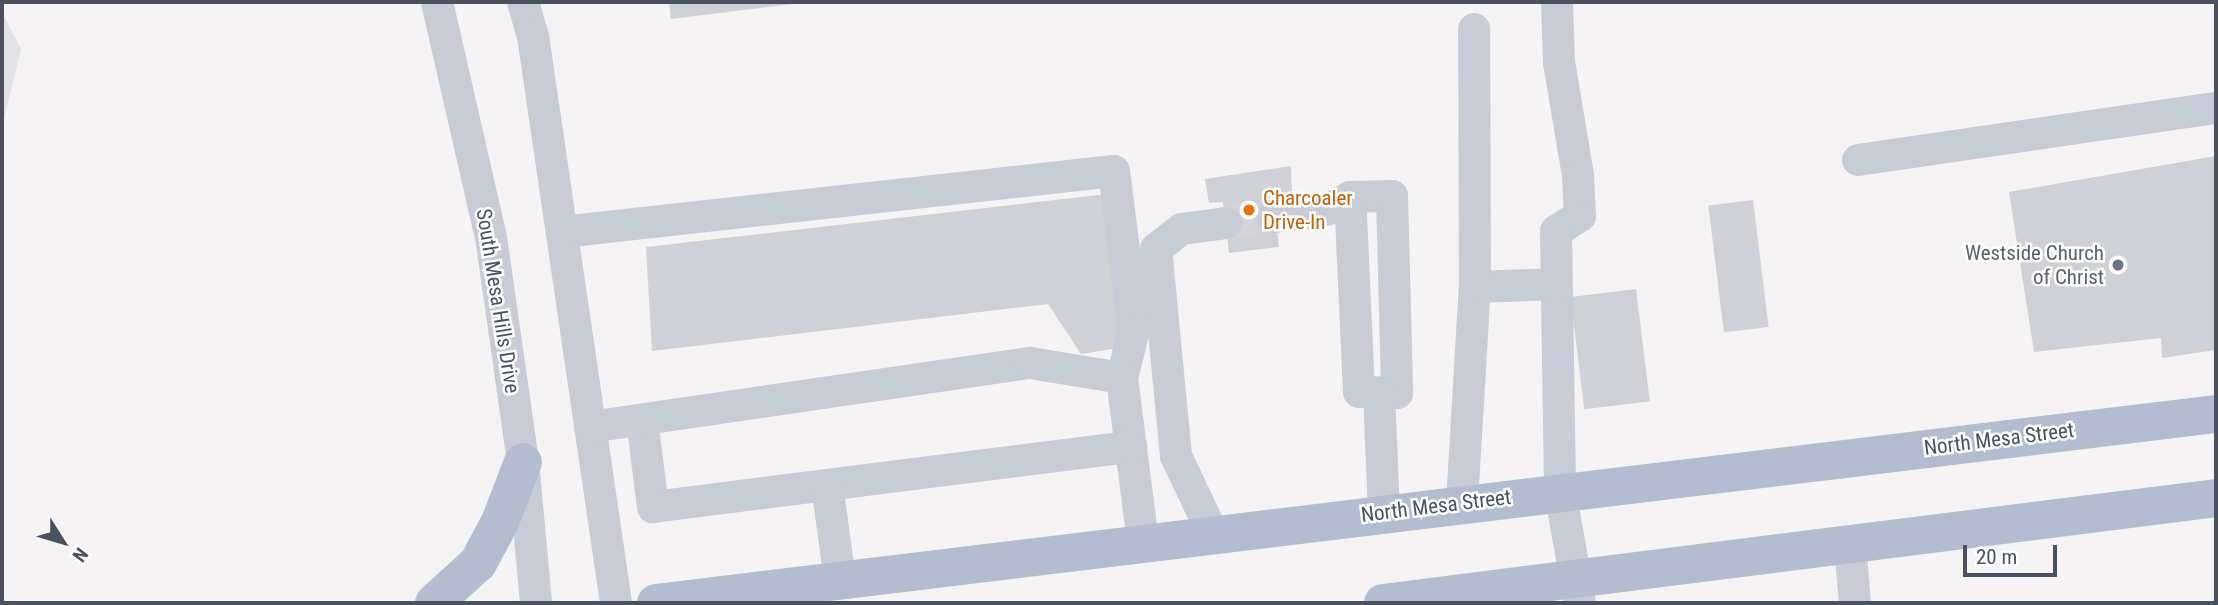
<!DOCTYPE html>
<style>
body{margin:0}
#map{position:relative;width:2218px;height:605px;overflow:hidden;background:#f5f3f3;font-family:"Roboto Condensed",sans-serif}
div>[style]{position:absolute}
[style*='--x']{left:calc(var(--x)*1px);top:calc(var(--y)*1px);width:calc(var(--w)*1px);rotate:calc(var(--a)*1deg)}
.education>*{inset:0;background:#e5e4e5}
.building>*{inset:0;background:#cfd1d6;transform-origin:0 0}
.minor-tunnel>*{height:32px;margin-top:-16px;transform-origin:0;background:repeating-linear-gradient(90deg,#d3d3d6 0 32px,transparent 0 48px)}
.minor>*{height:32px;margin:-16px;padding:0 16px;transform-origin:16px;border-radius:16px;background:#c7ccd6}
.major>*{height:38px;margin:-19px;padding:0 19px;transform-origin:19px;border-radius:19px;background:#b4bdd0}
.dots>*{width:19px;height:19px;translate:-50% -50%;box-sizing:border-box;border:4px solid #fff;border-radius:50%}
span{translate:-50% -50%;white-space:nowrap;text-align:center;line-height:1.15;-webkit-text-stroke:5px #fff;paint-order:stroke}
.food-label{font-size:21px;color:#c56008}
.left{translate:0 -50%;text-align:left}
.worship-label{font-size:21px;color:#5b616d}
.right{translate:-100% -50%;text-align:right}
.street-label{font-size:21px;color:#4a5260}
.frame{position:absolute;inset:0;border:4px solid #4a5260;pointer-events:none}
.north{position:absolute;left:28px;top:507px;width:70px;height:70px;-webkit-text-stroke:5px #fff;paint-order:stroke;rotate:127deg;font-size:19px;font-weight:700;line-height:28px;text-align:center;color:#4a5260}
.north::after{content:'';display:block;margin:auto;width:24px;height:32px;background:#4a5260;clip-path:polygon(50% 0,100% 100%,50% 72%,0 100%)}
.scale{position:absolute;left:1963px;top:545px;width:94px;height:32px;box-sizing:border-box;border:4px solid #4a5260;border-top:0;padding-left:9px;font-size:21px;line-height:24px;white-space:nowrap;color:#4a5260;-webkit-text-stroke:5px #fff;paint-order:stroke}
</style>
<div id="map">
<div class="education">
<i style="clip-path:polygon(2px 12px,21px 49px,2px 127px)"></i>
</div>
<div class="building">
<i style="clip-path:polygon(669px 2px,800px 2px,800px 3px,671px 19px)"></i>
<i style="clip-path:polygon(2216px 156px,2216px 350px,2162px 358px,2161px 338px,2034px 352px,2009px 192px)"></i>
<i style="clip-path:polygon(1291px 166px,1292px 194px,1273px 197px,1279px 247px,1229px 253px,1223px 202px,1209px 203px,1205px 179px)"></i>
<i style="clip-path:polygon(1107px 194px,1124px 347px,1081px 354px,1048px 304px,652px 351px,646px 247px)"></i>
<i style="left:1753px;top:200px;width:128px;height:45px;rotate:83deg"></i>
<i style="left:1636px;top:289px;width:113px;height:66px;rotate:83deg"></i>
</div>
<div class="minor-tunnel">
<i style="--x:1226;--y:223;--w:49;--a:-7"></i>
</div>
<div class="minor">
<i style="--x:437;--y:2;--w:241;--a:77.1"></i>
<i style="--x:491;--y:237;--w:227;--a:81.9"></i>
<i style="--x:523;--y:462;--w:142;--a:84.7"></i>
<i style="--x:523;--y:2;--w:35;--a:74"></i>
<i style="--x:533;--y:36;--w:573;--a:81.67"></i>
<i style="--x:1557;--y:2;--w:60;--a:88.1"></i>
<i style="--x:1559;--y:62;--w:116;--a:80.5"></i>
<i style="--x:1578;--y:176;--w:40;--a:87.1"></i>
<i style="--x:1580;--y:216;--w:28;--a:148"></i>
<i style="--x:1556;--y:231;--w:260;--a:89.1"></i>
<i style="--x:1560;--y:491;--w:114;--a:79.9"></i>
<i style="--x:1858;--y:160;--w:362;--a:-8.3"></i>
<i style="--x:1275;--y:217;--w:51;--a:-7.8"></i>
<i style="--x:1326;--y:210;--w:27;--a:-28"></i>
<i style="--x:1350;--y:197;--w:42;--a:-1.4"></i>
<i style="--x:1392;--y:196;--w:197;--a:88.5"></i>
<i style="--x:1397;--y:393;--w:38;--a:-178"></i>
<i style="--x:1359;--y:392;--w:195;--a:-92.6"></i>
<i style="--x:562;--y:232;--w:555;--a:-6.31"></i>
<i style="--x:1114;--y:171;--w:160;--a:82.8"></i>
<i style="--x:1134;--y:330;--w:49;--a:104"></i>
<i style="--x:1122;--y:378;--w:165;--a:82.7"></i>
<i style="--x:1475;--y:287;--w:81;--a:-2.1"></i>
<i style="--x:1379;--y:393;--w:120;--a:87.6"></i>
<i style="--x:642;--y:420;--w:88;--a:82.8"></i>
<i style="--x:653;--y:507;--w:482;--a:-7.2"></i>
<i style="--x:590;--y:427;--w:445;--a:-8.3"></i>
<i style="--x:1030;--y:363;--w:93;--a:9.3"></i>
<i style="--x:827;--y:485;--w:96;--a:82.2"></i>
<i style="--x:1462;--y:503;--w:216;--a:-86.6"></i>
<i style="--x:1475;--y:287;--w:258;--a:-90.2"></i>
<i style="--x:1213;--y:534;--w:86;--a:-115.4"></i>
<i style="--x:1176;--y:456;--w:208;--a:-95.5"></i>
<i style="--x:1156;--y:249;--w:33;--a:-38"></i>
<i style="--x:1182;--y:229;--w:44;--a:-7.8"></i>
<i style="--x:1850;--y:545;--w:58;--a:85.1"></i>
</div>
<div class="major">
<i style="--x:434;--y:603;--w:59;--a:-42.3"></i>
<i style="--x:478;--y:563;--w:47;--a:-61.8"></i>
<i style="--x:500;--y:522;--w:64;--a:-69"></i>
<i style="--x:656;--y:603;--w:1571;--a:-6.91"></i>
<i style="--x:1383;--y:603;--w:840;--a:-7.18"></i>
</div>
<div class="dots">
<i style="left:1249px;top:210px;background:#e8710a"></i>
<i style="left:2118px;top:265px;background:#6b7280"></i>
</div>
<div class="food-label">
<span class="left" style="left:1263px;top:210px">Charcoaler<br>Drive-In</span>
</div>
<div class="worship-label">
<span class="right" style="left:2104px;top:265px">Westside Church<br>of Christ</span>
</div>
<div class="street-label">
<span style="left:498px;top:301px;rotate:81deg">South Mesa Hills Drive</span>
<span style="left:1999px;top:439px;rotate:-7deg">North Mesa Street</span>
<span style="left:1436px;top:506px;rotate:-7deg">North Mesa Street</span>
</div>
<div class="frame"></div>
<div class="north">N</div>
<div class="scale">20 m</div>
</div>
